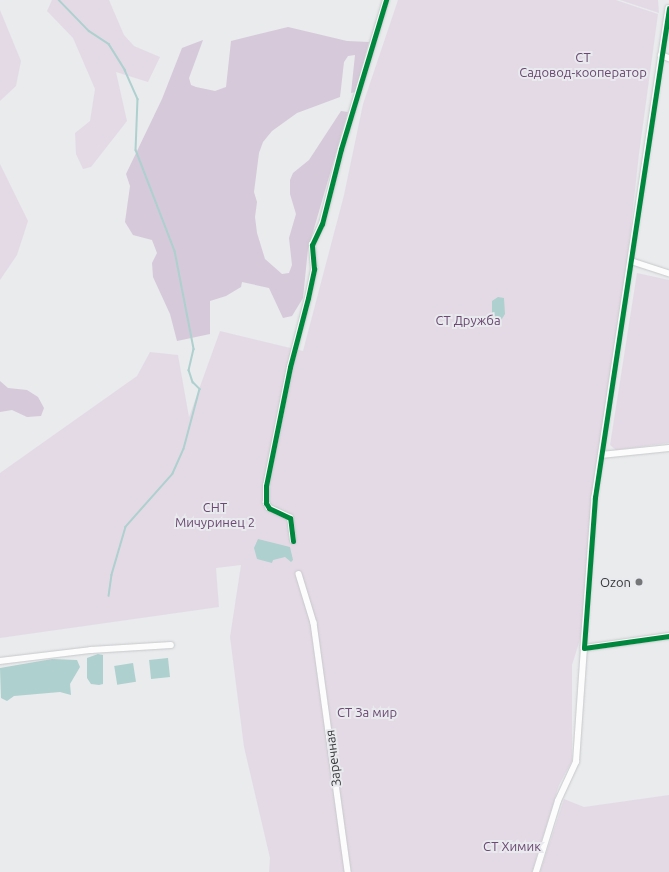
<!DOCTYPE html>
<meta charset="utf-8">
<style>
body{margin:0}
#map{position:relative;width:669px;height:872px;overflow:hidden;background:#e9ebed;font-family:Ubuntu,sans-serif}
div>[style]{position:absolute}
[style*='--x']{left:calc(var(--x)*1px);top:calc(var(--y)*1px);width:calc(var(--w)*1px);rotate:calc(var(--a)*1deg)}
.green>*{inset:0;background:#e4dae6}
.forest>*{inset:0;background:#d6c9da}
.water>*{inset:0;background:#aed0cf;transform-origin:0 0}
.stream>*{height:1.5px;margin:-0.75px;padding:0 0.75px;transform-origin:0.75px;border-radius:0.75px;background:#aed0cf}
.roads{filter:drop-shadow(0 0 1px #c7c8ca) drop-shadow(0 0 1px #c7c8ca)}
.street>*{height:5.5px;margin:-2.75px;padding:0 2.75px;transform-origin:2.75px;border-radius:2.75px;background:#fcfcfc}
.cycleway>*{height:5px;margin:-2.5px;padding:0 2.5px;transform-origin:2.5px;border-radius:2.5px;background:#00873e}
.dots>*{width:11px;height:11px;translate:-50% -50%;box-sizing:border-box;border:2px solid #e8eaee;border-radius:50%}
span{translate:-50% -50%;white-space:nowrap;text-align:center;line-height:1.15;-webkit-text-stroke:4px #e8eaee;paint-order:stroke}
.park-label{font-size:13px;color:#6c4872}
.poi-label{font-size:13px;color:#363739}
.right{translate:-100% -50%;text-align:right}
.street-label{font-size:13px;color:#363739}
</style>
<div id="map">
<div class="green">
<i style="clip-path:polygon(52px 0,109px 0,124px 35px,134px 46px,160px 57px,148px 82px,116px 72px,127px 121px,91px 167px,83px 169px,76px 154px,75px 133px,90px 121px,95px 89px,73px 38px,47px 11px)"></i>
<i style="clip-path:polygon(398px 0,616px 0,658px 14px,639px 154px,616px 362px,595px 493px,586px 620px,572px 665px,572px 761px,559px 785px,532px 872px,351px 872px,347px 843px,346px 872px,269px 872px,270px 858px,244px 747px,230px 637px,241px 565px,216px 568px,219px 607px,0 638px,0 473px,137px 376px,150px 352px,178px 355px,189px 417px,220px 331px,303px 351px,344px 195px,363px 104px)"></i>
<i style="clip-path:polygon(620px 0,658px 0,659px 13px)"></i>
<i style="clip-path:polygon(0 10px,21px 61px,16px 86px,0 101px)"></i>
<i style="clip-path:polygon(0 164px,28px 221px,17px 255px,0 280px)"></i>
<i style="clip-path:polygon(637px 273px,669px 280px,669px 443px,616px 450px,610px 445px)"></i>
<i style="clip-path:polygon(669px 795px,669px 872px,540px 872px,564px 799px,584px 807px)"></i>
</div>
<div class="forest">
<i style="clip-path:polygon(288px 27px,347px 41px,369px 42px,355px 92px,351px 93px,355px 55px,348px 56px,344px 62px,340px 97px,297px 113px,272px 131px,263px 142px,259px 153px,254px 192px,257px 202px,255px 217px,257px 233px,265px 259px,282px 274px,289px 273px,292px 265px,289px 238px,296px 214px,290px 194px,290px 180px,293px 173px,309px 160px,341px 111px,348px 112px,308px 249px,303px 298px,292px 316px,283px 318px,269px 288px,242px 282px,241px 287px,226px 296px,210px 301px,210px 334px,177px 341px,170px 314px,153px 277px,152px 263px,157px 253px,152px 240px,133px 235px,125px 222px,130px 186px,126px 174px,162px 99px,182px 48px,203px 40px,189px 78px,191px 85px,196px 87px,215px 91px,226px 87px,231px 41px)"></i>
<i style="clip-path:polygon(0 381px,8px 388px,27px 390px,38px 397px,44px 408px,41px 416px,27px 417px,12px 410px,0 412px)"></i>
</div>
<div class="water">
<i style="clip-path:polygon(498px 297px,504px 298px,505px 314px,500px 322px,492px 319px,492px 301px)"></i>
<i style="clip-path:polygon(258px 539px,290px 547px,293px 560px,291px 562px,285px 557px,273px 560px,272px 563px,257px 559px,254px 548px)"></i>
<i style="clip-path:polygon(98px 654px,103px 655px,103px 684px,99px 685px,91px 684px,87px 678px,87px 658px)"></i>
<i style="left:168px;top:658px;width:19px;height:19px;rotate:84deg"></i>
<i style="clip-path:polygon(52px 659px,77px 660px,80px 667px,70px 684px,71px 695px,60px 692px,14px 696px,7px 701px,1px 698px,0 668px)"></i>
<i style="left:133px;top:663px;width:19px;height:19px;rotate:81deg"></i>
</div>
<div class="stream">
<i style="--x:59;--y:0;--w:43;--a:45.9"></i>
<i style="--x:89;--y:31;--w:24;--a:33"></i>
<i style="--x:109;--y:44;--w:31;--a:58"></i>
<i style="--x:125;--y:70;--w:32;--a:66"></i>
<i style="--x:138;--y:99;--w:51;--a:92.2"></i>
<i style="--x:136;--y:150;--w:108;--a:68.9"></i>
<i style="--x:175;--y:251;--w:100;--a:79"></i>
<i style="--x:194;--y:349;--w:22;--a:103"></i>
<i style="--x:189;--y:370;--w:13;--a:72"></i>
<i style="--x:193;--y:382;--w:10;--a:45"></i>
<i style="--x:200;--y:389;--w:62;--a:104.9"></i>
<i style="--x:184;--y:449;--w:27;--a:114"></i>
<i style="--x:173;--y:474;--w:71;--a:131.6"></i>
<i style="--x:126;--y:527;--w:50;--a:106.3"></i>
<i style="--x:112;--y:575;--w:21;--a:98"></i>
</div>
<div class="roads">
<div class="street">
<i style="--x:669;--y:8;--w:495;--a:98.6"></i>
<i style="--x:595;--y:497;--w:151;--a:94.2"></i>
<i style="--x:584;--y:648;--w:86;--a:-8"></i>
<i style="--x:661;--y:55;--w:9;--a:21"></i>
<i style="--x:631;--y:261;--w:40;--a:18"></i>
<i style="--x:601;--y:455;--w:68;--a:-5.9"></i>
<i style="--x:293;--y:541;--w:23;--a:-97"></i>
<i style="--x:290;--y:518;--w:23;--a:-155"></i>
<i style="--x:269;--y:508;--w:6;--a:-121"></i>
<i style="--x:266;--y:503;--w:17;--a:-90"></i>
<i style="--x:266;--y:486;--w:121;--a:-78.6"></i>
<i style="--x:290;--y:367;--w:71;--a:-75.4"></i>
<i style="--x:308;--y:298;--w:30;--a:-78"></i>
<i style="--x:314;--y:269;--w:24;--a:-95"></i>
<i style="--x:312;--y:245;--w:23;--a:-65"></i>
<i style="--x:322;--y:224;--w:77;--a:-75.8"></i>
<i style="--x:341;--y:149;--w:156;--a:-73.2"></i>
<i style="--x:299;--y:574;--w:51;--a:73"></i>
<i style="--x:314;--y:623;--w:251;--a:82.2"></i>
<i style="--x:0;--y:661;--w:92;--a:-6.9"></i>
<i style="--x:91;--y:650;--w:80;--a:-3.6"></i>
<i style="--x:536;--y:872;--w:74;--a:-72.8"></i>
<i style="--x:558;--y:801;--w:43;--a:-65.2"></i>
<i style="--x:576;--y:762;--w:114;--a:-86"></i>
</div>
</div>
<div class="cycleway">
<i style="--x:669;--y:8;--w:495;--a:98.6"></i>
<i style="--x:595;--y:497;--w:151;--a:94.2"></i>
<i style="--x:584;--y:648;--w:86;--a:-8"></i>
<i style="--x:293;--y:541;--w:23;--a:-97"></i>
<i style="--x:290;--y:518;--w:23;--a:-155"></i>
<i style="--x:269;--y:508;--w:6;--a:-121"></i>
<i style="--x:266;--y:503;--w:17;--a:-90"></i>
<i style="--x:266;--y:486;--w:121;--a:-78.6"></i>
<i style="--x:290;--y:367;--w:71;--a:-75.4"></i>
<i style="--x:308;--y:298;--w:30;--a:-78"></i>
<i style="--x:314;--y:269;--w:24;--a:-95"></i>
<i style="--x:312;--y:245;--w:23;--a:-65"></i>
<i style="--x:322;--y:224;--w:77;--a:-75.8"></i>
<i style="--x:341;--y:149;--w:156;--a:-73.2"></i>
</div>
<div class="dots">
<i style="left:639px;top:582px;background:#757678"></i>
</div>
<div class="park-label">
<span style="left:583px;top:65px">СТ<br>Садовод-кооператор</span>
<span style="left:468px;top:320px">СТ Дружба</span>
<span style="left:215px;top:515px">СНТ<br>Мичуринец 2</span>
<span style="left:367px;top:712px">СТ За мир</span>
<span style="left:512px;top:846px">СТ Химик</span>
</div>
<div class="poi-label">
<span class="right" style="left:631px;top:582px">Ozon</span>
</div>
<div class="street-label">
<span style="left:333px;top:758px;rotate:-97deg">Заречная</span>
</div>
</div>
